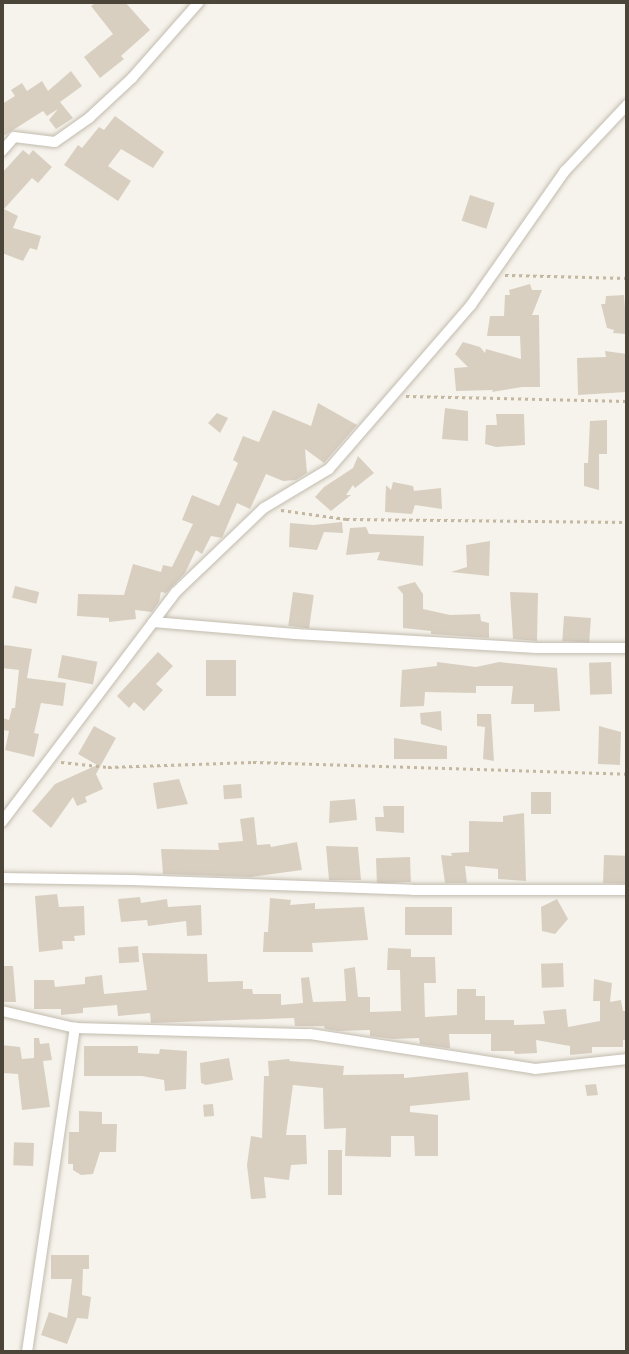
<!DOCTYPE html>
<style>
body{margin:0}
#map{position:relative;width:629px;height:1354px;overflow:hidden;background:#f6f3ec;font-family:Commissioner,sans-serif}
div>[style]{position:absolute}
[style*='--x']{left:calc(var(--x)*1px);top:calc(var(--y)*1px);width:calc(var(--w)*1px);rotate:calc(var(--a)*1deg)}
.building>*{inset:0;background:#d8cfc1;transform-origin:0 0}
.path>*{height:2.5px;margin-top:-1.25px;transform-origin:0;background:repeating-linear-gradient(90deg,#c4b79f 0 3.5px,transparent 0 7px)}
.roads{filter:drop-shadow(0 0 2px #c2bbae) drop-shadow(0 0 2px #c2bbae)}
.minor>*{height:10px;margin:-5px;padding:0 5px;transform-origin:5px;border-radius:5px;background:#fff}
span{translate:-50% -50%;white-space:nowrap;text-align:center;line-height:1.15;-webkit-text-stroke:7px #fff;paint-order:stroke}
.frame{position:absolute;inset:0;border:4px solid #4b4439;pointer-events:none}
</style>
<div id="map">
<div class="building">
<i style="clip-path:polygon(97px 2px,125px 2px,150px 30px,121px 56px,124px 59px,100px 78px,84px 57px,113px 34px,91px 6px)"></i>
<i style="clip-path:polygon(71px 71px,82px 86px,60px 102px,73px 118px,56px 129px,49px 120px,58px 109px,47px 116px,43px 111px,2px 137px,2px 104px,15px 96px,11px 90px,22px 83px,27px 91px,42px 81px,48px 91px)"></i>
<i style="clip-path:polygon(115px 116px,164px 152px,153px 168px,121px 149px,108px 166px,131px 181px,118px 201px,64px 165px,78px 145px,82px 148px,99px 127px,104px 130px)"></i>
<i style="clip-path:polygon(23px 150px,29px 155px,33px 150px,52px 167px,38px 183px,32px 178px,4px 209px,18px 216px,13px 228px,41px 236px,37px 250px,30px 248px,23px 261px,2px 253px,2px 173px)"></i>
<i style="left:470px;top:195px;width:26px;height:27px;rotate:18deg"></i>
<i style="clip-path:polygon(530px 284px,532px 290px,542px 290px,532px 315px,539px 315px,540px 387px,522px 387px,492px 392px,493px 390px,456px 391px,454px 368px,468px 367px,455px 354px,463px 342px,480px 347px,485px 353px,486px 349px,521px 359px,520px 336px,487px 336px,490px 316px,504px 316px,505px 295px,510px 295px,509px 290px)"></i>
<i style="clip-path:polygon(624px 295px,627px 334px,613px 333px,614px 330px,607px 328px,601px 304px,605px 304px,606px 296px)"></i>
<i style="clip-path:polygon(605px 351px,627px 354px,626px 392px,578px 395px,577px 358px,606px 357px)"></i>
<i style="clip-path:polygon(318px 403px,357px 425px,324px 463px,305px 449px,307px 473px,296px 480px,283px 481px,266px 474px,250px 509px,237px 503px,222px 538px,211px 536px,202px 554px,196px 550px,185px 573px,166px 593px,161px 592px,159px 602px,152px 612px,135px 610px,136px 619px,109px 622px,109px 618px,77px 616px,78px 594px,124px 595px,133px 564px,161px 572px,163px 565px,172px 567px,193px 524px,182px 520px,192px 495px,219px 506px,238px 463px,233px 460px,243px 436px,259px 442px,273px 410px,311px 426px)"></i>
<i style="clip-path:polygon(445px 408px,468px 411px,468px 441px,442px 439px)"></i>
<i style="clip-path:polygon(217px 413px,228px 418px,220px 433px,208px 423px)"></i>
<i style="clip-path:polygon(496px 414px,524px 414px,525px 445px,496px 447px,485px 444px,486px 425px,497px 425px)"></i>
<i style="clip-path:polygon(607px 420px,607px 454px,599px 454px,599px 490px,584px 486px,584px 463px,588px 463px,590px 421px)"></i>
<i style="clip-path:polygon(358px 456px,374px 473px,355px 488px,353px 485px,346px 495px,351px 495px,331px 511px,315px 497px,324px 487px,353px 468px)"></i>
<i style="clip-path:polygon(393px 482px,413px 486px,414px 491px,441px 488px,442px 509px,415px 505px,412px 514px,385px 512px,386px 485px,391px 490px)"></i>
<i style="clip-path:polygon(342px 522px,343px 533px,324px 532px,317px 550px,289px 547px,290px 523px,313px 525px)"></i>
<i style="clip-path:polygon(366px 527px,369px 534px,424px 536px,423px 566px,377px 560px,380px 552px,346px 555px,350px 528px)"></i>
<i style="clip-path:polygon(490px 541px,489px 576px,451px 572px,467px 567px,466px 545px)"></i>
<i style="clip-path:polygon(415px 582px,423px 594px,423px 609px,450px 615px,480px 614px,481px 621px,489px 623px,489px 638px,431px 634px,431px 631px,403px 628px,403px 594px,397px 587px)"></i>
<i style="left:15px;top:586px;width:25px;height:12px;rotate:14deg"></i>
<i style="left:293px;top:592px;width:21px;height:34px;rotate:8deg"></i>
<i style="clip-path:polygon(510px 592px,538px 593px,537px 641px,513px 639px)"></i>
<i style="left:564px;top:616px;width:27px;height:25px;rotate:4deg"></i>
<i style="clip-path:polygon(5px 645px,32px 649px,27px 678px,66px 683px,63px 706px,41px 703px,34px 733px,39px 734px,34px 757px,5px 750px,9px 731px,2px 730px,2px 718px,9px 720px,12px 708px,15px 708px,19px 670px,2px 668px,2px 649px)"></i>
<i style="clip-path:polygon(158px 652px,173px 666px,156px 684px,163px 690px,144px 711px,134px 702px,129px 708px,117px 696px)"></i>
<i style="left:62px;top:655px;width:36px;height:23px;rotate:11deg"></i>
<i style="left:206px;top:660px;width:30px;height:36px"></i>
<i style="clip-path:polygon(437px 662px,476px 667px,499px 662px,557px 668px,560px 711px,534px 712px,534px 704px,511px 704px,513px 686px,476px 686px,476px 693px,425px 692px,424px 706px,400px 707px,402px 670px,437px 666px)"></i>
<i style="left:611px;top:662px;width:32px;height:22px;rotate:88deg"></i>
<i style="clip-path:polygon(441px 711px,442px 731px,421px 724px,420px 713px)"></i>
<i style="clip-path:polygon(477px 714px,491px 714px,494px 761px,483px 759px,485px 727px,477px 726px)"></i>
<i style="clip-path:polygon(94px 726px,116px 738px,96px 774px,103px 789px,85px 797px,87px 802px,77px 806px,73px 797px,51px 828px,32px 811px,55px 784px,97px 765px,78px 754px)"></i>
<i style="clip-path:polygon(599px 726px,621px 732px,620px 765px,598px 764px)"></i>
<i style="clip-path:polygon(394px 738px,447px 746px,447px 759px,394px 759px)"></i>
<i style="clip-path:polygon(179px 779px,188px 804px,157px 809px,153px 783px)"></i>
<i style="left:241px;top:784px;width:14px;height:18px;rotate:86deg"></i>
<i style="left:551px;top:792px;width:22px;height:20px;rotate:90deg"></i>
<i style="clip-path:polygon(355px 799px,357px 820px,329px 823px,330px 801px)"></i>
<i style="clip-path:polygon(383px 806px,404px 806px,404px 833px,376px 831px,375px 817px,384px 817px)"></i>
<i style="clip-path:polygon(524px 813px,526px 881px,498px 879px,498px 869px,465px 866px,467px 883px,445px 883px,441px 855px,452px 856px,451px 853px,469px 852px,469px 821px,503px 822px,503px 816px)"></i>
<i style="clip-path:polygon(254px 817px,257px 845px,270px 844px,271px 847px,297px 842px,302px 870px,251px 877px,163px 874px,161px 849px,219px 850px,218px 843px,243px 841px,240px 819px)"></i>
<i style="clip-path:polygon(326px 846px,358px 847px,361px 880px,329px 880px)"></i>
<i style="left:604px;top:855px;width:23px;height:28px;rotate:2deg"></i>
<i style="left:410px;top:857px;width:25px;height:34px;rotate:88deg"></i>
<i style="clip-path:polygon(57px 894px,59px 907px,84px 906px,85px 935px,74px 936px,75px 941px,62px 941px,63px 949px,39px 952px,35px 896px)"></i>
<i style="clip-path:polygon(140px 897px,141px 903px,167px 899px,168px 907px,201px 905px,202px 935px,187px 936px,186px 921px,148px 926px,147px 920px,121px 922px,118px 899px)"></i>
<i style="clip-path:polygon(270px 898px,291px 900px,290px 905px,315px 903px,315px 909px,364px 907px,368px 940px,312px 943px,313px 952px,263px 952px,264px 932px,268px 932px)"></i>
<i style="clip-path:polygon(557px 899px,568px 919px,555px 934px,542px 931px,541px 907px)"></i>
<i style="left:452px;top:907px;width:28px;height:47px;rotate:90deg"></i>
<i style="left:138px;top:946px;width:16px;height:20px;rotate:86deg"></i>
<i style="clip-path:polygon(388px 948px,411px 949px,411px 957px,435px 957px,436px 983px,424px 983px,425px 1017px,457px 1015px,457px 989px,476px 989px,476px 996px,485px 996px,485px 1020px,514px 1020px,514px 1025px,545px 1024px,543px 1011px,566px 1009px,568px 1027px,600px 1021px,600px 1001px,593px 1001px,594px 979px,612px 983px,610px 1002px,621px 1000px,623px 1011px,627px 1011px,627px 1040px,623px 1040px,623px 1047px,592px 1047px,592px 1053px,570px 1055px,570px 1046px,536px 1040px,537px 1053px,515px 1054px,514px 1051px,491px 1051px,491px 1034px,449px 1034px,450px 1048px,447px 1048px,420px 1044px,419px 1038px,393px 1039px,370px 1036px,370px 1030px,338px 1031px,325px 1029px,324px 1026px,295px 1026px,294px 1018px,151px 1023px,150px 1013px,118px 1016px,117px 1005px,83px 1008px,83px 1013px,61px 1015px,61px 1009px,34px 1009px,34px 980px,54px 980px,55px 987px,85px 984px,85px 977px,102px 975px,104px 994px,147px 990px,142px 953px,207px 954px,208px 982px,243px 981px,243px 989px,252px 989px,253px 994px,281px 994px,281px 1005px,303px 1003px,301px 978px,309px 977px,313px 1002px,346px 1001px,344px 969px,355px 967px,358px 997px,370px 997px,370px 1012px,401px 1011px,400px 970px,387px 970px)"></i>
<i style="left:563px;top:963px;width:24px;height:22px;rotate:88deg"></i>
<i style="clip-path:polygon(2px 966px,13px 966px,16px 1002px,2px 1002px)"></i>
<i style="clip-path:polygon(34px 1038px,39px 1038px,40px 1044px,49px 1043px,52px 1060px,43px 1061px,50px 1107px,22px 1110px,18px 1074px,2px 1073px,2px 1045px,20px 1047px,22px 1059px,34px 1058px)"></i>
<i style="clip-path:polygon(84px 1046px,138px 1046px,138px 1053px,159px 1054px,160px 1049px,187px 1051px,186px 1089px,165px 1091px,164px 1080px,142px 1076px,84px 1076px)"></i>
<i style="clip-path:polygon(229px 1058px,233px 1080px,206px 1085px,201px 1083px,200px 1063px)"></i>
<i style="clip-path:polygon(289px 1059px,290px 1061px,344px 1066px,343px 1075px,404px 1074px,404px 1078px,468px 1072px,470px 1100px,410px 1106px,410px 1112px,438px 1115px,438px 1156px,415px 1156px,414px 1136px,391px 1136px,391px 1157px,345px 1156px,346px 1128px,324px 1129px,323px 1088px,293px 1085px,286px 1135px,306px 1135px,307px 1164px,291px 1165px,289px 1180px,264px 1177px,266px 1198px,251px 1199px,247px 1165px,251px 1136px,262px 1138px,264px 1076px,269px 1076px,268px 1061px)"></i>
<i style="clip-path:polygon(596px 1084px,598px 1095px,587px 1096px,585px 1085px)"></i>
<i style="left:213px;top:1104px;width:12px;height:10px;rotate:85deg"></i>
<i style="clip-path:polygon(79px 1111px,102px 1112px,102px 1124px,117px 1124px,116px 1152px,100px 1152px,93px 1174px,81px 1175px,73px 1170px,73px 1164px,68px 1164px,69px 1132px,79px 1132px)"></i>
<i style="left:34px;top:1143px;width:23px;height:20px;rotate:92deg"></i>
<i style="left:328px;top:1150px;width:14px;height:45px"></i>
<i style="clip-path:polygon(51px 1255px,89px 1255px,89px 1269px,83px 1269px,82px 1295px,91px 1297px,88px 1319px,77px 1318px,67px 1344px,41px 1335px,49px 1312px,67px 1318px,72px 1279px,51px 1279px)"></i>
</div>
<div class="path">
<i style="--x:505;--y:275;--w:122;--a:1.4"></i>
<i style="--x:406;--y:396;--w:221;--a:1.3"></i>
<i style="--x:281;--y:510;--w:66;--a:7.9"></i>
<i style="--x:346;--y:519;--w:281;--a:0.6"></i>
<i style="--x:61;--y:762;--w:47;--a:6.1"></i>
<i style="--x:108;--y:767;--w:145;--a:-2"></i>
<i style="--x:253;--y:762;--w:374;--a:1.8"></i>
</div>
<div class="roads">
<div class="minor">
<i style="--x:2;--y:151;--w:18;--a:-49"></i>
<i style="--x:14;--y:137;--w:41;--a:7"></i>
<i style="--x:55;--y:142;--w:42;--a:-35.2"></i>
<i style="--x:89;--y:118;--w:59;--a:-42.9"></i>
<i style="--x:132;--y:78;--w:101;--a:-48.6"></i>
<i style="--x:153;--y:622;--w:143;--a:4.8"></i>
<i style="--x:295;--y:634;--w:242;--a:3.3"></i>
<i style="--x:537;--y:648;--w:90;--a:0"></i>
<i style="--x:2;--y:822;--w:288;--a:-52.9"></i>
<i style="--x:176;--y:592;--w:122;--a:-43.7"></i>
<i style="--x:264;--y:508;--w:76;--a:-31"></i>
<i style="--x:329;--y:469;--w:217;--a:-49.1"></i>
<i style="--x:471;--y:305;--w:164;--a:-55"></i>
<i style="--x:565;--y:171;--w:91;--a:-46.8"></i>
<i style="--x:2;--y:878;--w:129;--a:0.9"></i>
<i style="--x:131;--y:880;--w:282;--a:2"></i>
<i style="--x:413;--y:890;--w:214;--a:0"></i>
<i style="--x:2;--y:1011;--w:75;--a:13.1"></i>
<i style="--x:75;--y:1028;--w:235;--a:1.5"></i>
<i style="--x:310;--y:1034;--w:228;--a:8.8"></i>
<i style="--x:535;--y:1069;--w:93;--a:-6.2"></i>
<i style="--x:27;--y:1352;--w:328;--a:-81.6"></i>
</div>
</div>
<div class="frame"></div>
</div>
